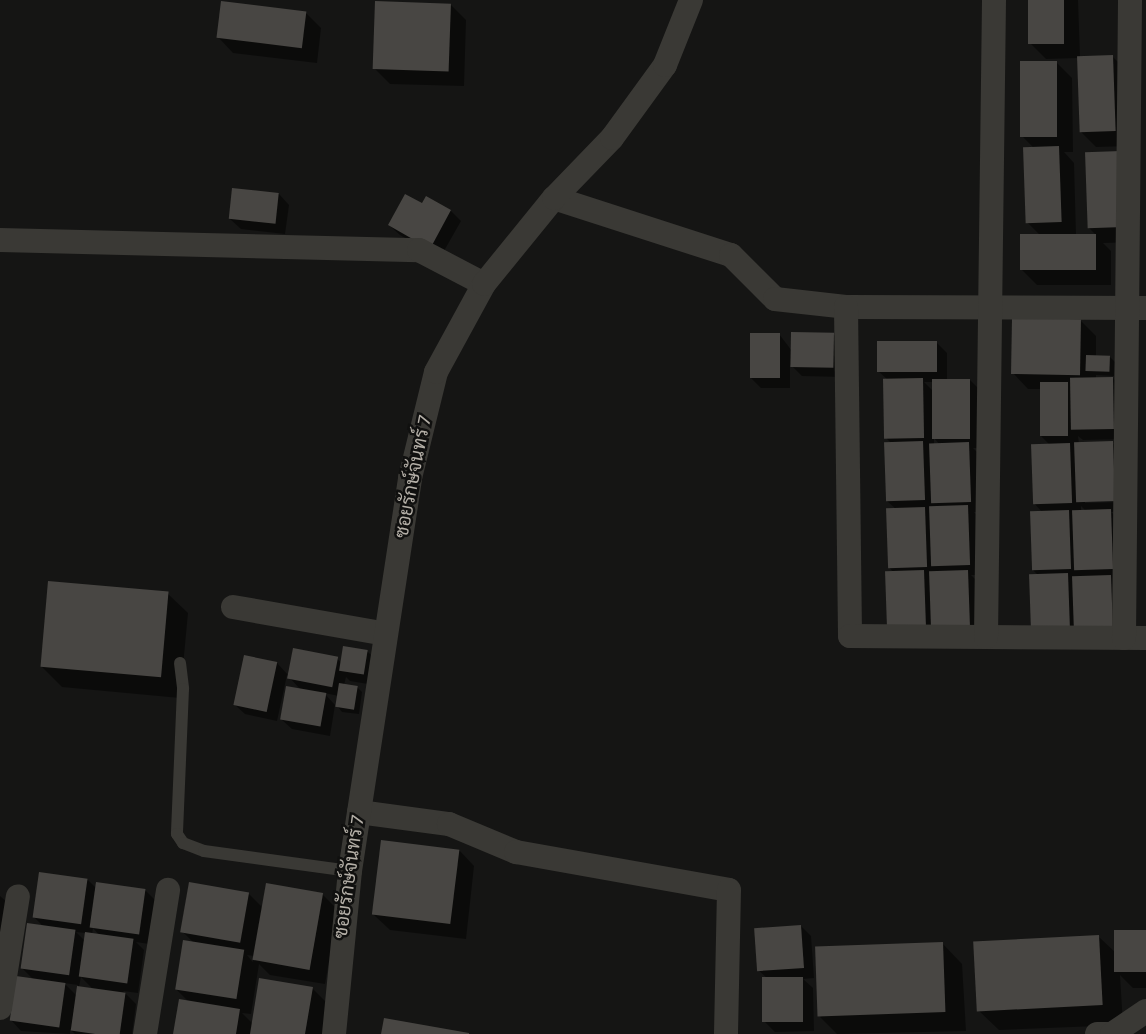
<!DOCTYPE html>
<meta charset="utf-8">
<style>
body{margin:0}
#map{position:relative;width:1146px;height:1034px;overflow:hidden;background:#151514;font-family:Karla,Sarabun,sans-serif}
div>[style]{position:absolute}
[style*='--x']{left:calc(var(--x)*1px);top:calc(var(--y)*1px);width:calc(var(--w)*1px);rotate:calc(var(--a)*1deg)}
.shadow>*{inset:0;background:#0007}
.building>*{inset:0;background:#484643;transform-origin:0 0}
.service>*{height:12px;margin:-6px;padding:0 6px;transform-origin:6px;border-radius:6px;background:#3a3935}
.minor>*{height:24px;margin:-12px;padding:0 12px;transform-origin:12px;border-radius:12px;background:#3a3935}
span{translate:-50% -50%;white-space:nowrap;text-align:center;line-height:1.15;-webkit-text-stroke:5px #10100f;paint-order:stroke}
.street-label{font-size:19px;color:#b4afa7}
</style>
<div id="map">
<div class="shadow">
<i style="clip-path:polygon(1029px 0,1078px 0,1080px 57px,1112px 56px,1128px 72px,1130px 146px,1096px 147px,1080px 131px,1078px 58px,1046px 59px,1030px 43px)"></i>
<i style="clip-path:polygon(450px 4px,466px 20px,464px 86px,390px 84px,375px 69px)"></i>
<i style="clip-path:polygon(305px 12px,321px 28px,317px 63px,233px 53px,218px 37px)"></i>
<i style="clip-path:polygon(1056px 62px,1072px 78px,1073px 152px,1064px 152px,1074px 163px,1076px 235px,1096px 235px,1088px 227px,1086px 153px,1138px 242px,1103px 243px,1111px 251px,1111px 285px,1037px 285px,1021px 269px,1040px 235px,1027px 222px,1034px 148px,1023px 137px)"></i>
<i style="clip-path:polygon(279px 194px,289px 205px,285px 234px,241px 229px,230px 219px)"></i>
<i style="clip-path:polygon(426px 198px,451px 211px,461px 221px,440px 258px,400px 235px,389px 225px,422px 205px)"></i>
<i style="clip-path:polygon(evenodd,1081px 321px,1096px 336px,1096px 356px,1110px 357px,1115px 362px,1114px 376px,1096px 375px,1096px 379px,1113px 378px,1123px 389px,1124px 439px,1083px 440px,1078px 436px,1079px 444px,1112px 443px,1123px 453px,1124px 511px,1111px 512px,1121px 521px,1123px 645px,1042px 643px,1038px 575px,1033px 570px,1042px 512px,1034px 503px,1050px 445px,1041px 436px,1041px 389px,1028px 389px,1013px 373px,1081px 321px,1121px 500px,1121px 502px,1085px 503px,1085px 501px,1121px 500px,1081px 321px,1081px 506px,1086px 511px,1081px 512px,1081px 506px)"></i>
<i style="clip-path:polygon(779px 334px,792px 351px,833px 334px,844px 344px,843px 377px,802px 376px,790px 364px,790px 388px,761px 388px,751px 378px)"></i>
<i style="clip-path:polygon(evenodd,936px 342px,947px 353px,947px 380px,970px 380px,980px 390px,982px 448px,973px 448px,979px 454px,980px 512px,974px 512px,978px 517px,979px 575px,971px 575px,978px 582px,979px 639px,898px 641px,893px 572px,889px 567px,896px 509px,887px 501px,891px 443px,887px 439px,888px 380px,878px 371px,936px 342px,924px 382px,933px 382px,933px 391px,924px 382px,936px 342px,934px 438px,940px 445px,934px 445px,934px 438px)"></i>
<i style="clip-path:polygon(167px 593px,188px 613px,180px 698px,62px 687px,41px 666px)"></i>
<i style="clip-path:polygon(368px 652px,378px 662px,374px 685px,350px 681px,346px 677px,344px 685px,357px 687px,362px 692px,359px 714px,342px 712px,338px 707px,339px 696px,324px 693px,335px 705px,330px 736px,292px 729px,281px 719px,301px 690px,287px 675px,277px 721px,245px 714px,234px 704px,277px 663px,289px 676px,337px 659px,341px 662px)"></i>
<i style="clip-path:polygon(459px 850px,474px 866px,466px 939px,390px 930px,374px 915px)"></i>
<i style="clip-path:polygon(evenodd,88px 880px,97px 889px,145px 890px,156px 901px,149px 944px,136px 942px,144px 950px,138px 993px,123px 991px,136px 1004px,132px 1034px,75px 1034px,70px 1029px,70px 1034px,21px 1031px,11px 1020px,33px 979px,22px 968px,43px 926px,34px 917px,88px 880px,93px 928px,99px 935px,92px 934px,93px 928px,88px 880px,76px 932px,86px 933px,85px 941px,76px 932px,88px 880px,81px 977px,93px 989px,79px 987px,81px 977px,88px 880px,64px 983px,78px 985px,77px 996px,64px 983px)"></i>
<i style="clip-path:polygon(evenodd,249px 894px,263px 908px,322px 894px,338px 910px,325px 984px,270px 975px,259px 964px,251px 1014px,242px 1013px,253px 1024px,312px 988px,328px 1004px,323px 1034px,175px 1034px,189px 1002px,176px 989px,194px 943px,182px 931px,249px 894px,247px 955px,254px 956px,253px 962px,251px 960px,247px 955px)"></i>
<i style="clip-path:polygon(0 896px,8px 903px,0 944px)"></i>
<i style="clip-path:polygon(801px 926px,811px 936px,814px 978px,803px 979px,813px 988px,814px 1031px,775px 1032px,765px 1022px,767px 978px,758px 970px)"></i>
<i style="clip-path:polygon(1146px 932px,1146px 988px,1133px 988px,1120px 975px,1123px 1025px,999px 1030px,978px 1010px,1099px 937px,1117px 954px)"></i>
<i style="clip-path:polygon(942px 943px,962px 964px,966px 1031px,837px 1034px,820px 1017px)"></i>
</div>
<div class="building">
<i style="left:1028px;top:0;width:36px;height:44px"></i>
<i style="left:221px;top:1px;width:86px;height:37px;rotate:7deg"></i>
<i style="left:375px;top:1px;width:76px;height:68px;rotate:2deg"></i>
<i style="left:1113px;top:55px;width:76px;height:36px;rotate:88deg"></i>
<i style="left:1020px;top:61px;width:37px;height:76px"></i>
<i style="left:1059px;top:146px;width:76px;height:36px;rotate:88deg"></i>
<i style="left:1121px;top:151px;width:76px;height:36px;rotate:88deg"></i>
<i style="left:232px;top:188px;width:47px;height:31px;rotate:6deg"></i>
<i style="clip-path:polygon(405px 194px,422px 203px,426px 196px,451px 210px,430px 249px,388px 225px)"></i>
<i style="left:1020px;top:234px;width:76px;height:36px"></i>
<i style="left:1012px;top:318px;width:69px;height:56px;rotate:1deg"></i>
<i style="left:791px;top:332px;width:43px;height:35px;rotate:1deg"></i>
<i style="left:750px;top:333px;width:30px;height:45px"></i>
<i style="left:877px;top:341px;width:60px;height:31px"></i>
<i style="left:1086px;top:355px;width:24px;height:16px;rotate:2deg"></i>
<i style="left:1113px;top:377px;width:52px;height:43px;rotate:89deg"></i>
<i style="left:923px;top:378px;width:60px;height:40px;rotate:89deg"></i>
<i style="left:932px;top:379px;width:38px;height:60px"></i>
<i style="left:1040px;top:382px;width:28px;height:54px"></i>
<i style="left:923px;top:441px;width:59px;height:39px;rotate:88deg"></i>
<i style="left:1113px;top:441px;width:60px;height:39px;rotate:88deg"></i>
<i style="left:969px;top:442px;width:60px;height:40px;rotate:88deg"></i>
<i style="left:1070px;top:443px;width:60px;height:39px;rotate:88deg"></i>
<i style="left:968px;top:505px;width:60px;height:39px;rotate:88deg"></i>
<i style="left:925px;top:507px;width:60px;height:39px;rotate:88deg"></i>
<i style="left:1111px;top:509px;width:60px;height:39px;rotate:88deg"></i>
<i style="left:1069px;top:510px;width:59px;height:39px;rotate:88deg"></i>
<i style="left:924px;top:570px;width:60px;height:39px;rotate:88deg"></i>
<i style="left:968px;top:570px;width:60px;height:39px;rotate:88deg"></i>
<i style="left:1068px;top:573px;width:60px;height:39px;rotate:88deg"></i>
<i style="left:1111px;top:575px;width:60px;height:39px;rotate:88deg"></i>
<i style="left:48px;top:581px;width:121px;height:86px;rotate:5deg"></i>
<i style="left:343px;top:646px;width:25px;height:25px;rotate:9deg"></i>
<i style="left:293px;top:648px;width:46px;height:31px;rotate:11deg"></i>
<i style="left:244px;top:655px;width:34px;height:51px;rotate:12deg"></i>
<i style="left:339px;top:683px;width:19px;height:24px;rotate:9deg"></i>
<i style="left:286px;top:686px;width:41px;height:34px;rotate:10deg"></i>
<i style="left:381px;top:840px;width:79px;height:75px;rotate:7deg"></i>
<i style="left:39px;top:872px;width:49px;height:46px;rotate:8deg"></i>
<i style="left:96px;top:882px;width:50px;height:46px;rotate:8deg"></i>
<i style="left:189px;top:882px;width:61px;height:51px;rotate:10deg"></i>
<i style="left:266px;top:883px;width:58px;height:78px;rotate:10deg"></i>
<i style="left:27px;top:923px;width:49px;height:46px;rotate:8deg"></i>
<i style="left:801px;top:925px;width:43px;height:47px;rotate:86deg"></i>
<i style="left:1146px;top:930px;width:42px;height:32px;rotate:90deg"></i>
<i style="left:85px;top:932px;width:49px;height:45px;rotate:8deg"></i>
<i style="left:1099px;top:935px;width:70px;height:126px;rotate:87deg"></i>
<i style="left:183px;top:940px;width:62px;height:50px;rotate:9deg"></i>
<i style="left:943px;top:942px;width:70px;height:128px;rotate:88deg"></i>
<i style="left:16px;top:976px;width:50px;height:45px;rotate:8deg"></i>
<i style="left:762px;top:977px;width:41px;height:45px"></i>
<i style="clip-path:polygon(259px 978px,313px 987px,305px 1034px,250px 1034px)"></i>
<i style="left:77px;top:986px;width:49px;height:45px;rotate:8deg"></i>
<i style="clip-path:polygon(179px 999px,240px 1009px,236px 1034px,173px 1034px)"></i>
<i style="clip-path:polygon(384px 1018px,469px 1033px,469px 1034px,381px 1034px)"></i>
</div>
<div class="service">
<i style="--x:180;--y:663;--w:26;--a:83"></i>
<i style="--x:183;--y:689;--w:145;--a:92.4"></i>
<i style="--x:177;--y:834;--w:11;--a:56"></i>
<i style="--x:183;--y:843;--w:22;--a:21"></i>
<i style="--x:204;--y:851;--w:147;--a:7.8"></i>
</div>
<div class="minor">
<i style="--x:554;--y:198;--w:186;--a:17.9"></i>
<i style="--x:731;--y:255;--w:62;--a:45"></i>
<i style="--x:775;--y:299;--w:71;--a:6.4"></i>
<i style="--x:846;--y:307;--w:300;--a:0.2"></i>
<i style="--x:0;--y:240;--w:419;--a:1.4"></i>
<i style="--x:419;--y:250;--w:73;--a:27.6"></i>
<i style="--x:846;--y:307;--w:329;--a:89.3"></i>
<i style="--x:850;--y:636;--w:296;--a:0.4"></i>
<i style="--x:233;--y:607;--w:155;--a:10"></i>
<i style="--x:986;--y:637;--w:637;--a:-89.28"></i>
<i style="--x:1124;--y:638;--w:638;--a:-89.46"></i>
<i style="--x:359;--y:812;--w:91;--a:7.6"></i>
<i style="--x:449;--y:824;--w:73;--a:22.7"></i>
<i style="--x:516;--y:852;--w:216;--a:10.1"></i>
<i style="--x:729;--y:890;--w:144;--a:91.2"></i>
<i style="--x:0;--y:1008;--w:113;--a:-80.9"></i>
<i style="--x:145;--y:1034;--w:146;--a:-80.9"></i>
<i style="--x:334;--y:1034;--w:164;--a:-84.4"></i>
<i style="--x:350;--y:871;--w:398;--a:-81.3"></i>
<i style="--x:410;--y:478;--w:109;--a:-76.2"></i>
<i style="--x:436;--y:372;--w:100;--a:-61.4"></i>
<i style="--x:484;--y:284;--w:111;--a:-50.9"></i>
<i style="--x:554;--y:198;--w:83;--a:-46"></i>
<i style="--x:612;--y:138;--w:90;--a:-54"></i>
<i style="--x:665;--y:65;--w:70;--a:-68.2"></i>
<i style="--x:1097;--y:1034;--w:15;--a:0"></i>
<i style="--x:1112;--y:1034;--w:41;--a:-34.1"></i>
</div>
<div class="street-label">
<span style="left:414px;top:477px;rotate:-79deg">ซอยรักษ์จันทร์ 7</span>
<span style="left:350px;top:877px;rotate:-82deg">ซอยรักษ์จันทร์ 7</span>
</div>
</div>
